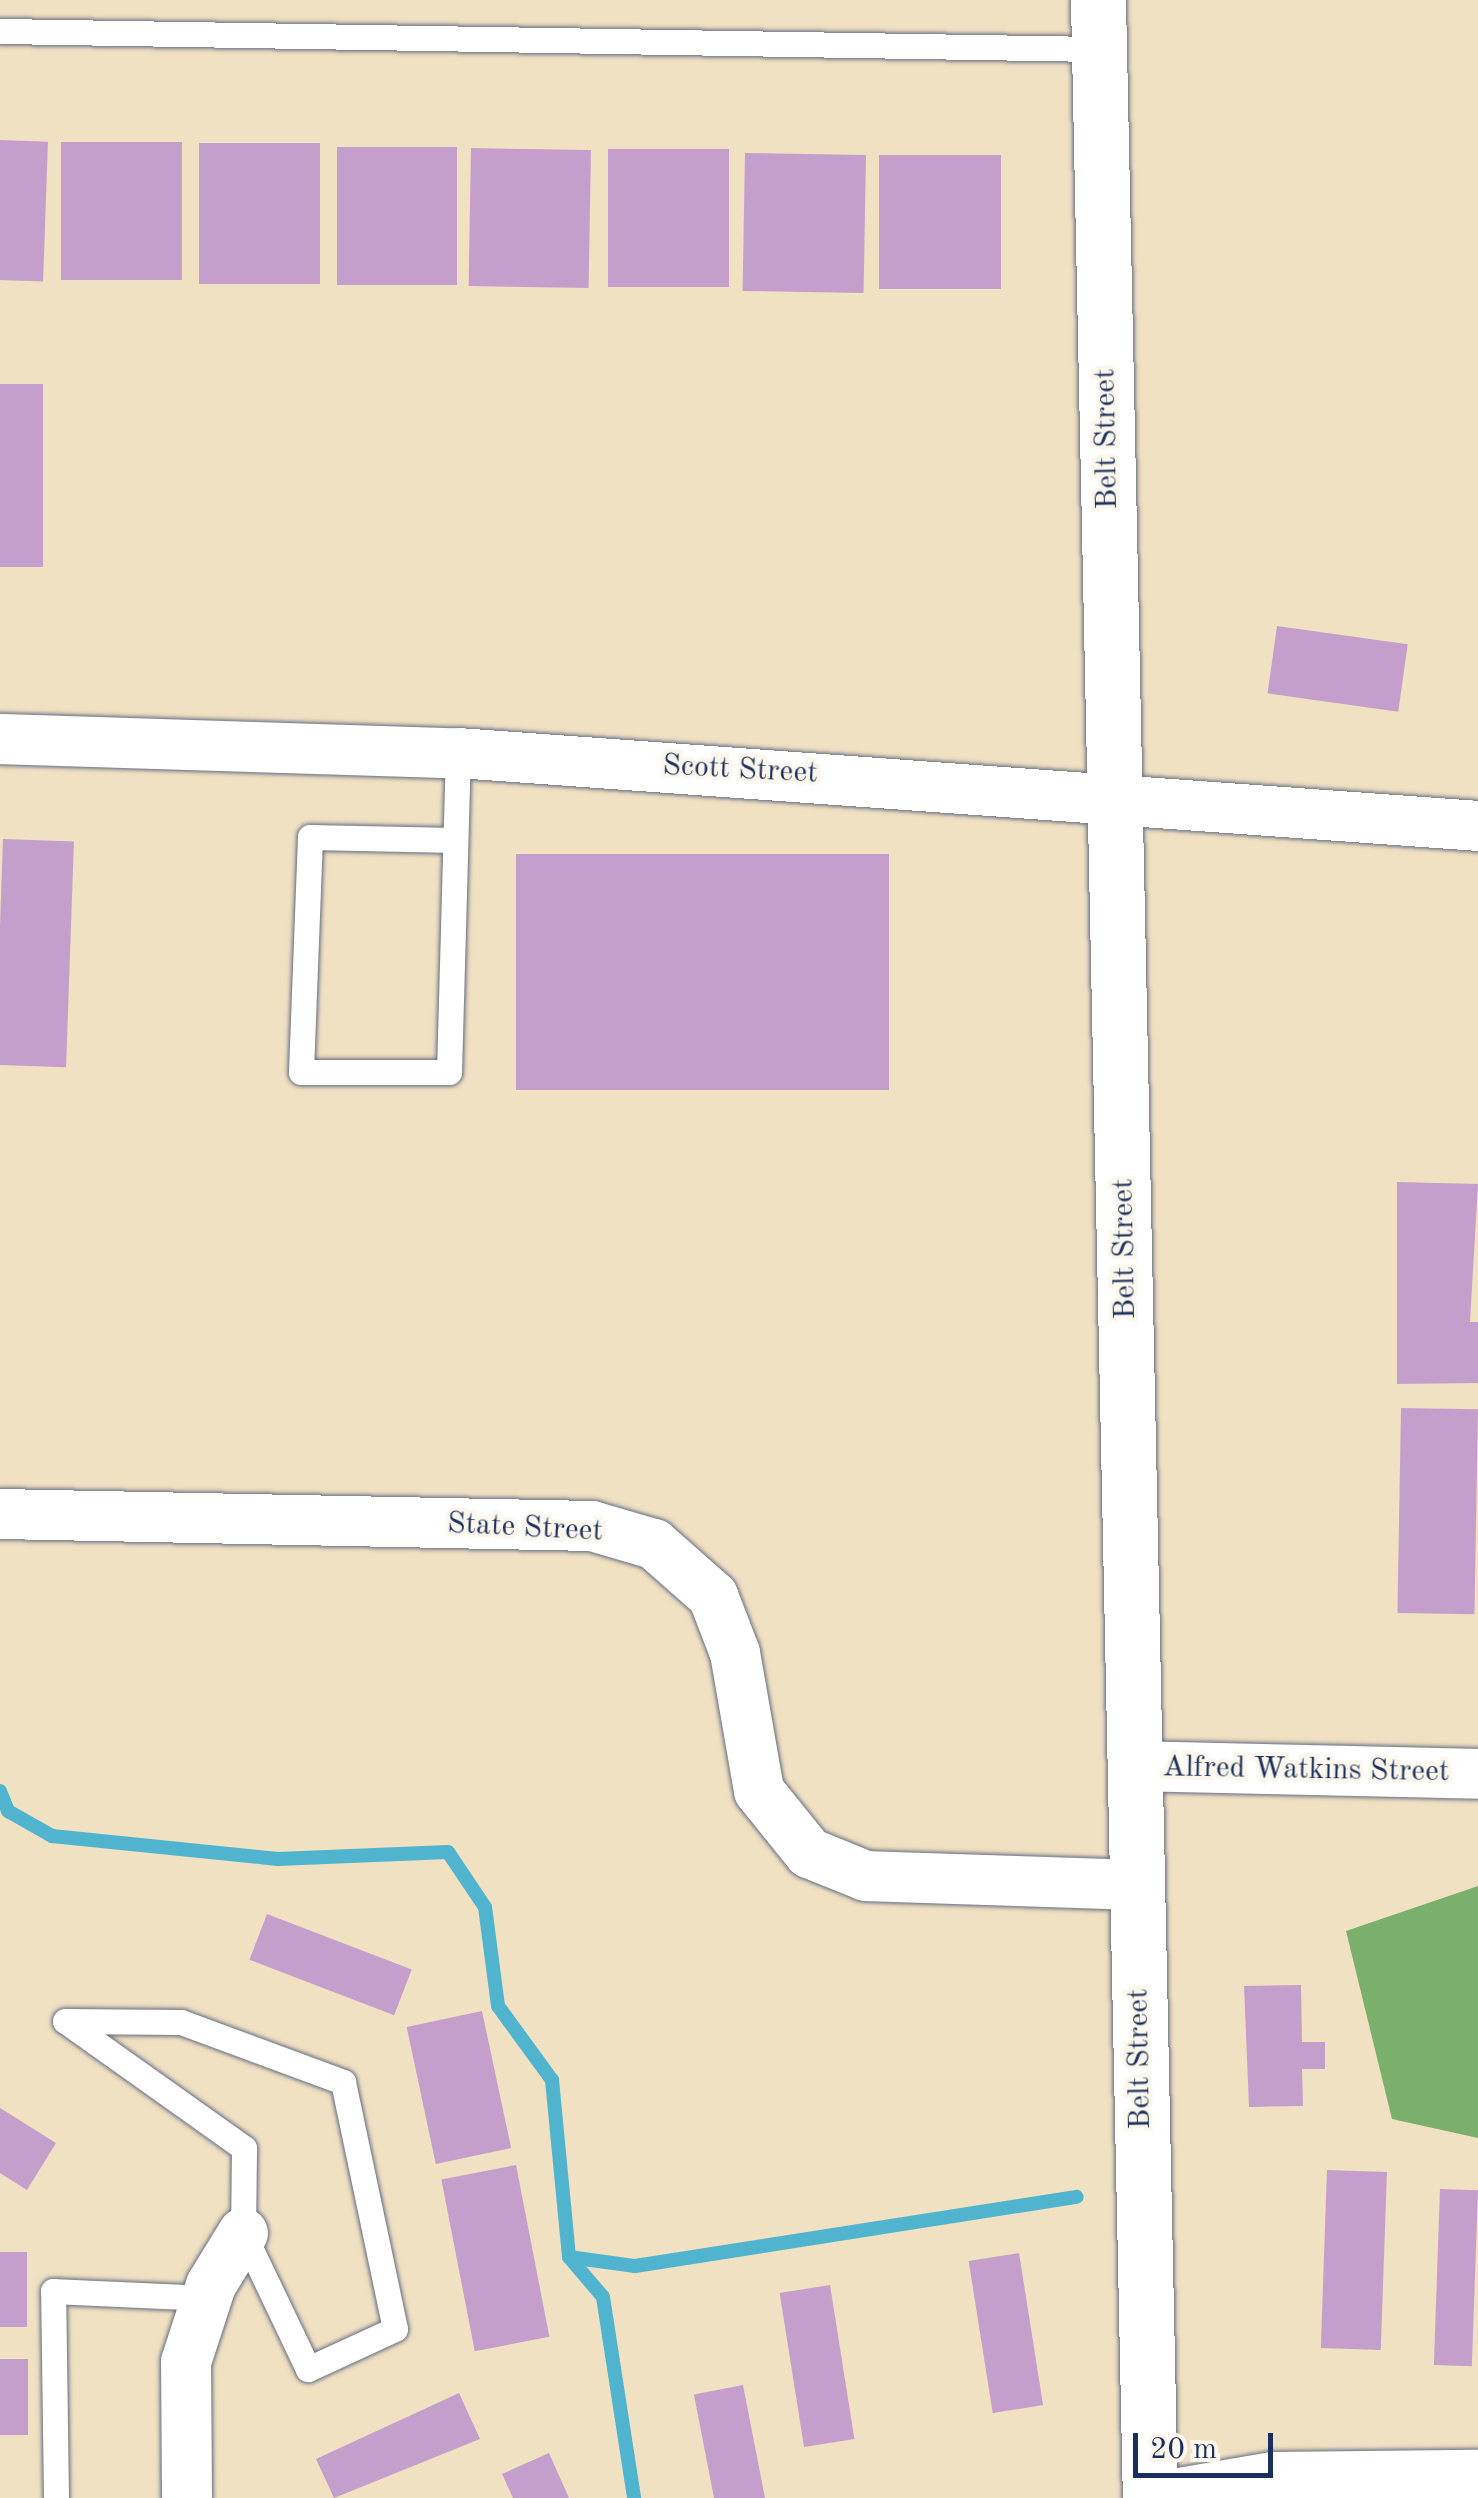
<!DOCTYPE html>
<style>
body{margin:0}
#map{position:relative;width:1478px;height:2498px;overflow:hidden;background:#f0e1c3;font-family:"Old Standard TT",serif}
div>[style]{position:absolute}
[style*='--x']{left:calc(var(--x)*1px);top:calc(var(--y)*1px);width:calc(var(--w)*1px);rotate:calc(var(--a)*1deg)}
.forest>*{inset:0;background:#7aaf6c}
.stream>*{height:14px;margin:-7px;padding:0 7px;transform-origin:7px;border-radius:7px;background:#50b4cf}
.building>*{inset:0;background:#c49fcb;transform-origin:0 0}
.roads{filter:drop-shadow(0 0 2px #666d81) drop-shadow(0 0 2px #666d81)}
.service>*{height:25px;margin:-12.5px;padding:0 12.5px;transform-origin:12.5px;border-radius:12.5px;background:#fff}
.minor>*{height:50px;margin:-25px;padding:0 25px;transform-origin:25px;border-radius:25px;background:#fff}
.tertiary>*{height:55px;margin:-27.5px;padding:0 27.5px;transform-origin:27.5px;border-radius:27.5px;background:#fff}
span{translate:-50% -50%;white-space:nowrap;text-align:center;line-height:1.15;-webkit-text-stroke:8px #fbf7ec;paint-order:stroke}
.street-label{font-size:30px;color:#1b2f5e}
.scale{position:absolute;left:1133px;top:2433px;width:140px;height:45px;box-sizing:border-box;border:5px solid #1b2f5e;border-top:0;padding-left:12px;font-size:30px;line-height:35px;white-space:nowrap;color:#1b2f5e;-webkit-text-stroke:8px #fbf7ec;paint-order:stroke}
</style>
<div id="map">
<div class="forest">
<i style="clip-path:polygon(1478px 1886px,1478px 2138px,1392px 2119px,1346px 1931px)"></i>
</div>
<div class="stream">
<i style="--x:0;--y:1791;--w:22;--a:68"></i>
<i style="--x:8;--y:1811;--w:51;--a:29.6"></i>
<i style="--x:52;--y:1836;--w:227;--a:5.8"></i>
<i style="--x:278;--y:1859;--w:170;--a:-2.4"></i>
<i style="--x:448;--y:1852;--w:66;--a:56.1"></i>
<i style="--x:485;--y:1907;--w:100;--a:82.5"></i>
<i style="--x:498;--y:2006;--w:92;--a:53.9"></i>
<i style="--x:552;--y:2080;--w:178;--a:84.5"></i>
<i style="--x:569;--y:2257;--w:52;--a:49.6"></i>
<i style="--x:603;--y:2297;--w:203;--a:81.2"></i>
<i style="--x:569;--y:2257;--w:67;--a:7.8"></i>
<i style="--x:635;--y:2266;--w:447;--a:-8.9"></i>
</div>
<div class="building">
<i style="left:0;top:140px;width:48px;height:140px;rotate:2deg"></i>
<i style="left:61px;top:142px;width:121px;height:138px"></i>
<i style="left:199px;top:143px;width:121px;height:141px"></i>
<i style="left:337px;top:147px;width:120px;height:138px"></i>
<i style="left:471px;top:148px;width:120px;height:138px;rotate:1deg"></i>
<i style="left:608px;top:149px;width:121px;height:138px"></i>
<i style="left:745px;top:153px;width:121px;height:138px;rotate:1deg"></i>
<i style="left:879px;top:155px;width:122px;height:134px"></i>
<i style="left:0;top:384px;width:43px;height:183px"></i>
<i style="left:1277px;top:626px;width:132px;height:68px;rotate:8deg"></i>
<i style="left:3px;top:839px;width:71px;height:226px;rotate:2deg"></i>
<i style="left:516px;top:854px;width:373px;height:236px"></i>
<i style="clip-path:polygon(1397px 1182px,1478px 1184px,1470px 1322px,1478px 1322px,1478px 1383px,1397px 1384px)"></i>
<i style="left:1401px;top:1408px;width:77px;height:205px;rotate:1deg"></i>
<i style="left:267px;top:1914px;width:155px;height:49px;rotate:21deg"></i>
<i style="clip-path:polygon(1301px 1985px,1302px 2042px,1325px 2042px,1325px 2069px,1302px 2069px,1303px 2106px,1249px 2107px,1244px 1986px)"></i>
<i style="left:482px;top:2011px;width:140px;height:77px;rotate:78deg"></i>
<i style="clip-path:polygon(0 2108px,56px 2143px,27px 2190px,0 2173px)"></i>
<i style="left:516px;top:2165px;width:175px;height:76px;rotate:79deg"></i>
<i style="left:1327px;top:2170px;width:60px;height:178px;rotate:2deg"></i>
<i style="left:1440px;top:2189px;width:38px;height:176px;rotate:2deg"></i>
<i style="left:0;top:2252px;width:27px;height:75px"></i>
<i style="left:1019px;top:2253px;width:154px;height:51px;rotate:81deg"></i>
<i style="left:830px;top:2285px;width:156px;height:51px;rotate:81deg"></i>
<i style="left:0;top:2359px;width:28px;height:76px"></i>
<i style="left:743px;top:2385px;width:115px;height:50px;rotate:79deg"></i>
<i style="clip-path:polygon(459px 2393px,480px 2439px,334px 2498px,316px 2459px)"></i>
<i style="clip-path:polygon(549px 2453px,569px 2498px,513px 2498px,502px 2474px)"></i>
</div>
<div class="roads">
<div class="service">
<i style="--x:0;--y:31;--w:1099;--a:0.94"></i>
<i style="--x:455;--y:840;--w:145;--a:-178.8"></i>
<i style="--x:310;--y:837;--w:235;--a:92.2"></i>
<i style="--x:301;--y:1072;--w:148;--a:0"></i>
<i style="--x:449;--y:1072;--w:319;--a:-88.4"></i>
<i style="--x:65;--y:2021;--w:116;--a:0.5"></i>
<i style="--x:181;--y:2022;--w:173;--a:20.3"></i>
<i style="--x:343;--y:2082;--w:252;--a:78.1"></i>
<i style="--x:395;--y:2329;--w:96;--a:155.3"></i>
<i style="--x:308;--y:2369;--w:151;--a:-115.5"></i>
<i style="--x:243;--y:2233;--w:85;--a:-89.3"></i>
<i style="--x:244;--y:2148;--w:219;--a:-144.6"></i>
<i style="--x:56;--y:2498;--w:207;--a:-90.8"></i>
<i style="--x:53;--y:2291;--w:154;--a:2.6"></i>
</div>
<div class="minor">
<i style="--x:0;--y:739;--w:458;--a:1.8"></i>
<i style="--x:458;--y:753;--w:1023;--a:4.09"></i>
<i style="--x:0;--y:1514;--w:592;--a:1.16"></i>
<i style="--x:592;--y:1526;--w:65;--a:16.2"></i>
<i style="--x:654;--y:1544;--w:79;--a:41.4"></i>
<i style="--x:713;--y:1596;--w:61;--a:68.9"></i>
<i style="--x:735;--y:1653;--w:140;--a:80.1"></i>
<i style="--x:759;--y:1791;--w:80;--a:51.1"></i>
<i style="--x:809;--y:1853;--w:61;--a:22"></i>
<i style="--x:866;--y:1876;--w:270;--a:1.9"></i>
<i style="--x:1134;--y:1766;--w:344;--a:1.3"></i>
<i style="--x:187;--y:2498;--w:136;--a:-90.4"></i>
<i style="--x:186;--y:2362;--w:81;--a:-72"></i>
<i style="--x:211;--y:2285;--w:61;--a:-58.4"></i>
<i style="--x:1151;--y:2498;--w:124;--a:-9.8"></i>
<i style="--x:1273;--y:2477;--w:205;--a:-0.6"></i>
</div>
<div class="tertiary">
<i style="--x:1098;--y:0;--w:2499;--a:88.81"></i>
</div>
</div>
<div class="street-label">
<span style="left:1107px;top:439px;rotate:-91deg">Belt Street</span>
<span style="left:740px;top:770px;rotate:3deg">Scott Street</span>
<span style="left:1125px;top:1249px;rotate:-91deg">Belt Street</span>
<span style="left:525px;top:1528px;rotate:3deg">State Street</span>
<span style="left:1306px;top:1770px;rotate:1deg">Alfred Watkins Street</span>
<span style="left:1140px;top:2059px;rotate:-91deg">Belt Street</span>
</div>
<div class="scale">20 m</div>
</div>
